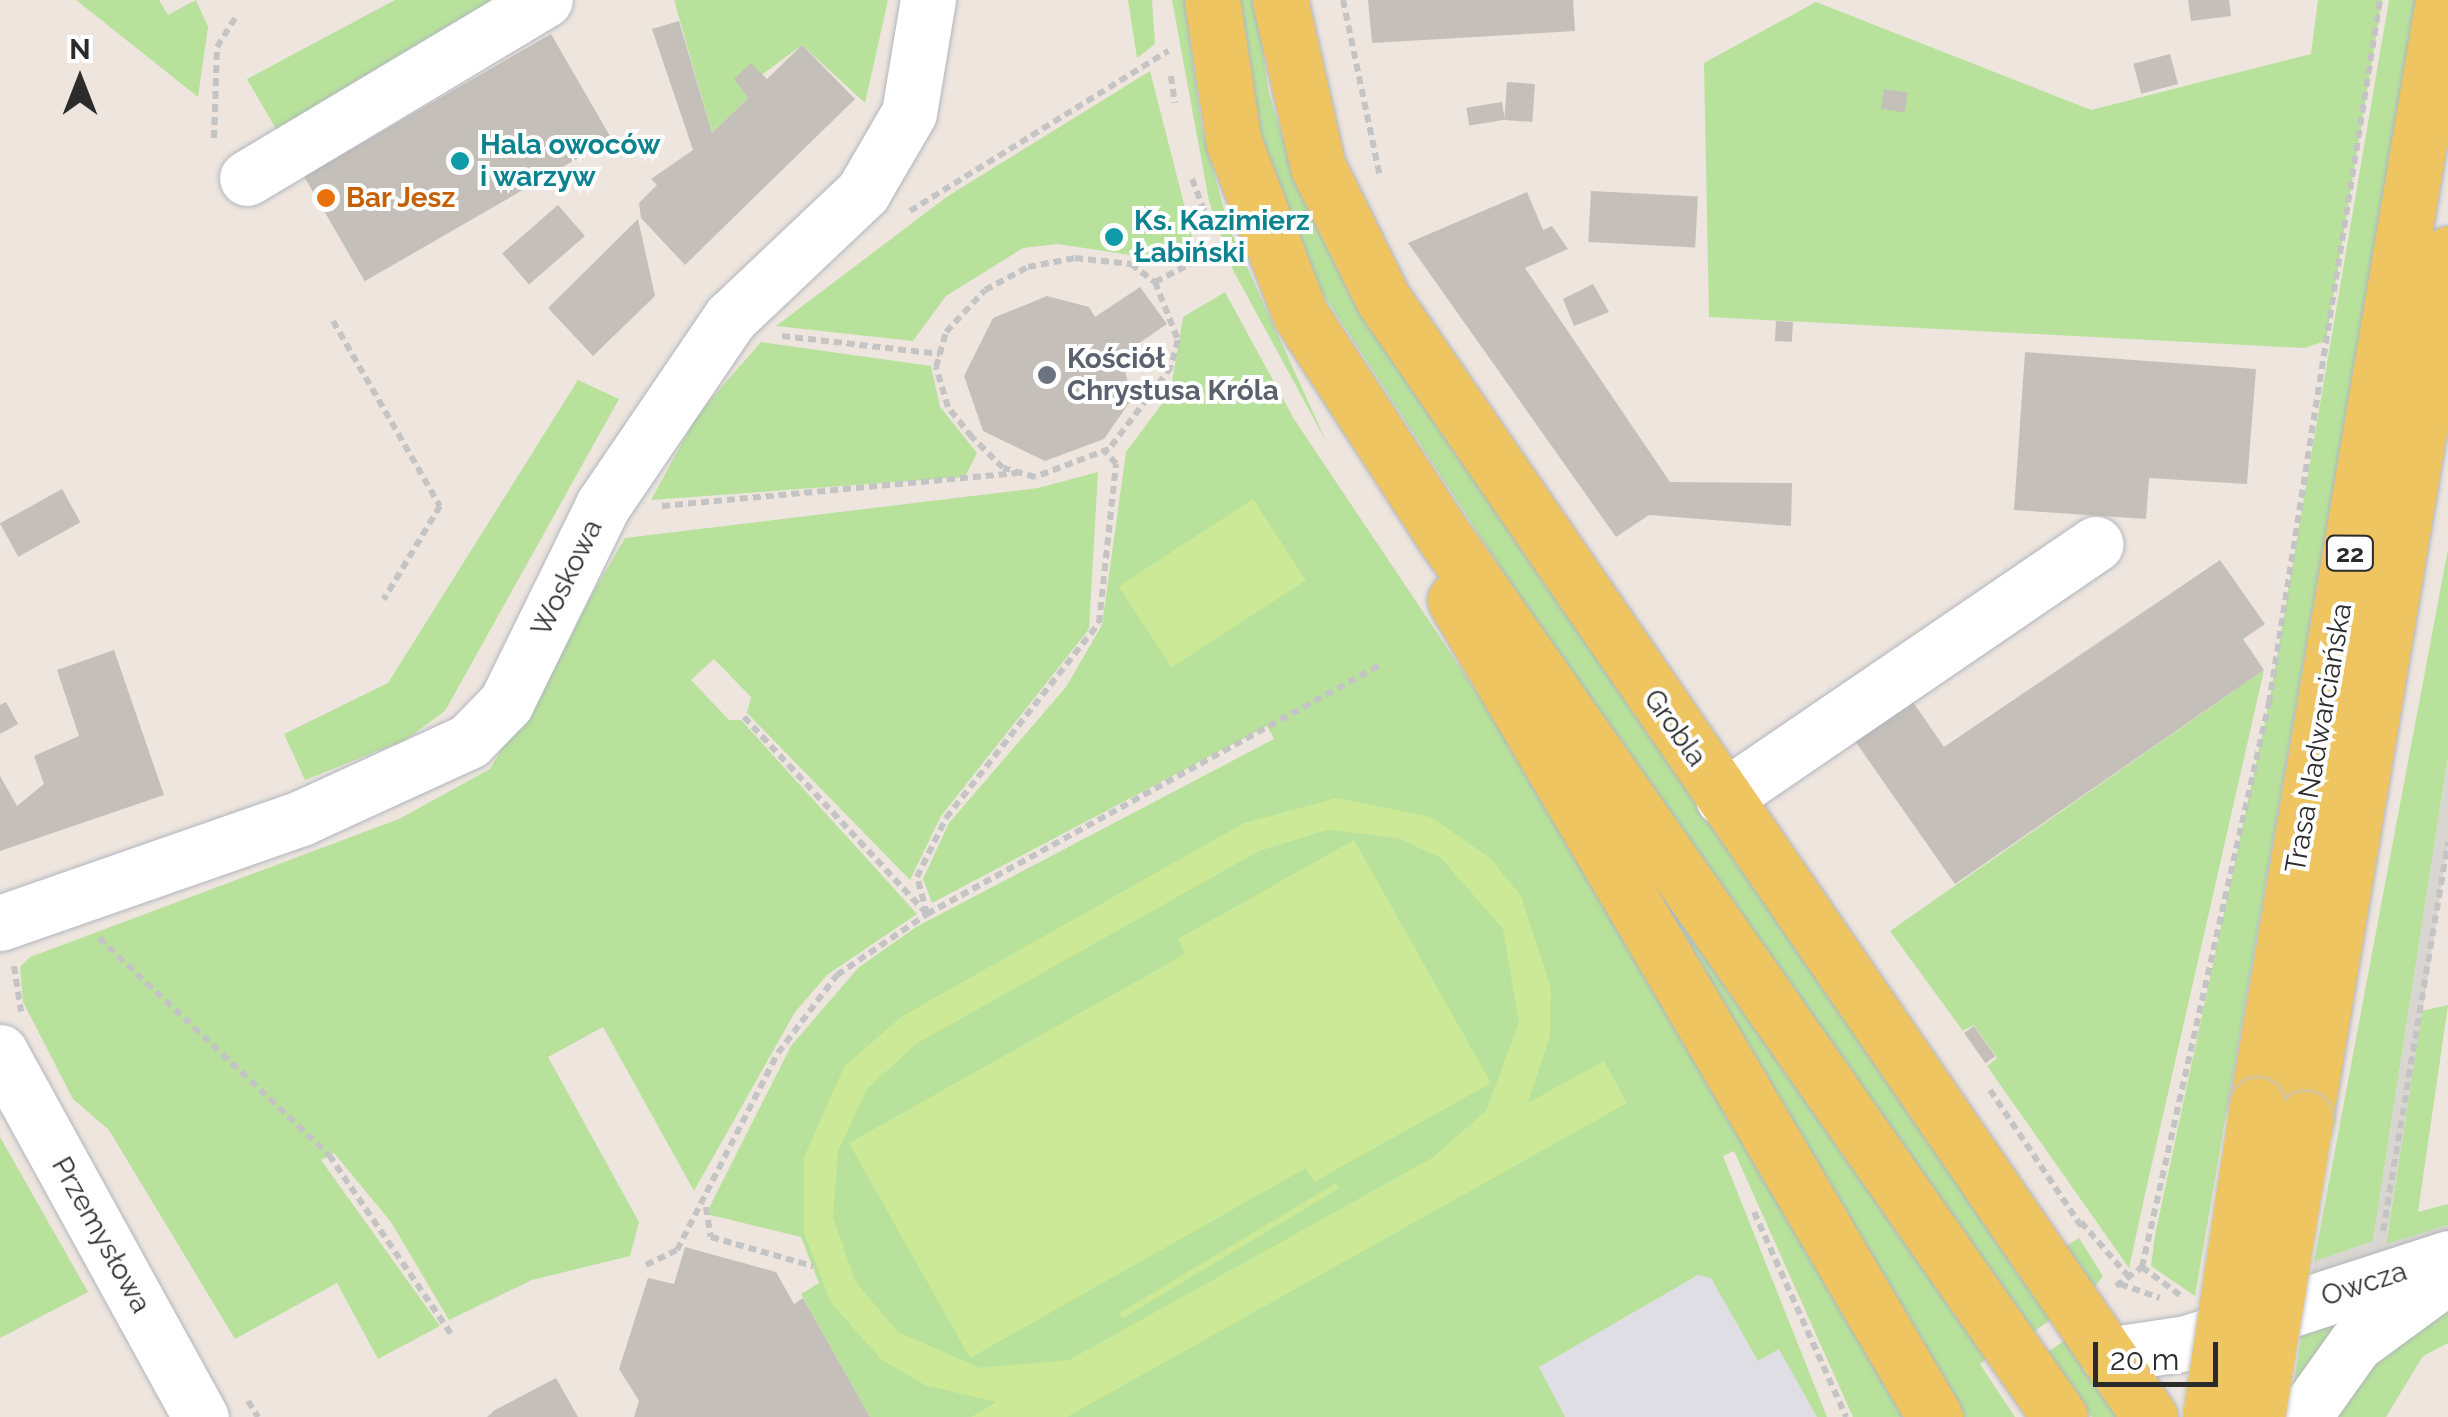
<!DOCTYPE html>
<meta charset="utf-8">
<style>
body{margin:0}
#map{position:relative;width:2448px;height:1417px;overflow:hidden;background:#ede5de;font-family:Raleway,sans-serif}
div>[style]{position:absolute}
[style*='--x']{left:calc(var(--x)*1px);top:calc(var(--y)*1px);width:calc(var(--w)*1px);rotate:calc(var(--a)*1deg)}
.industrial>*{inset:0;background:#e0dee5}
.green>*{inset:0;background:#b8e29b}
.pitch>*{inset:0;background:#cbe997;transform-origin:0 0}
.plaza>*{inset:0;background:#d9d5d0}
.building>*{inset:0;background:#c5bfba;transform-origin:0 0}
.path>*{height:6px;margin-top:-3px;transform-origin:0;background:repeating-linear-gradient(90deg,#c4c4c4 0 8px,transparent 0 13px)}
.roads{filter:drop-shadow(0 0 2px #b1b5be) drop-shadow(0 0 2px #b1b5be)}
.minor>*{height:55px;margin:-27.5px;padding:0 27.5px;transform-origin:27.5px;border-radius:27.5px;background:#fff}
.major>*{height:55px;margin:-27.5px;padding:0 27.5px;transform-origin:27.5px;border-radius:27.5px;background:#eec561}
.bridges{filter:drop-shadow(0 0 2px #c4c4c4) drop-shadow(0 0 2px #c4c4c4)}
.major-bridge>*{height:55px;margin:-27.5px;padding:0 27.5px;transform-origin:27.5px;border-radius:27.5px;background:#eec561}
.dots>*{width:28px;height:28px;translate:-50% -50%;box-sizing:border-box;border:5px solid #fff;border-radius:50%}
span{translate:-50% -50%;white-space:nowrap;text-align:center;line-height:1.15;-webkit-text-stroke:8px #fff;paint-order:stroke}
.shield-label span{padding:2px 8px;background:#fff;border:2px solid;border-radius:8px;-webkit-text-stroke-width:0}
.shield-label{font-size:25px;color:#2b2b2b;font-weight:700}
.culture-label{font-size:28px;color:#0d838f;font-weight:700}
.left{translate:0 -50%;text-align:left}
.food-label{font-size:28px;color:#c56008;font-weight:700}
.worship-label{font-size:28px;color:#5b616d;font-weight:700}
.street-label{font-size:28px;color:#2b2b2b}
.north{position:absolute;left:30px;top:30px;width:100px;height:100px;-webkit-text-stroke:8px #fff;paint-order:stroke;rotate:0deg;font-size:28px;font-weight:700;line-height:40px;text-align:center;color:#2b2b2b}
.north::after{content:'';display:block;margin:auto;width:35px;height:45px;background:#2b2b2b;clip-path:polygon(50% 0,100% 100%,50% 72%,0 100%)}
.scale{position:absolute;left:2093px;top:1342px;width:125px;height:45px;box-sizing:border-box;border:5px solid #2b2b2b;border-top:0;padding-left:12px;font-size:30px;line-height:35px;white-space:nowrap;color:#2b2b2b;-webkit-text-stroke:8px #fff;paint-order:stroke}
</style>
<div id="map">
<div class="industrial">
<i style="clip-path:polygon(1754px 1242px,1827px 1417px,1453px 1417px)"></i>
</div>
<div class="green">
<i style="clip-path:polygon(76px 0,159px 0,168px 15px,196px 0,208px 27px,198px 97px)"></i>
<i style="clip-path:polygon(395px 0,545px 0,290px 153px,247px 79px)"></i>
<i style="clip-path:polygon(674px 0,888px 0,865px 103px,802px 45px,743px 89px,748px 98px,712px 133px)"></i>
<i style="clip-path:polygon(1128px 0,1152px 0,1155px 44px,1137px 58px)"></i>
<i style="clip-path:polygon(1172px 0,1185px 0,1201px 123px,1228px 225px,1327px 443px,1233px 270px,1209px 201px)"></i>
<i style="clip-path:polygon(1237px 0,1255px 0,1269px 93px,1298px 187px,1349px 293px,2052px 1319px,2033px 1332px,1521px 600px,1320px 289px,1259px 141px)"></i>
<i style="clip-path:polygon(2318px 0,2382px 0,2326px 341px,2304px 348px,1709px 317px,1704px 63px,1816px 2px,2091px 110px,2311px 54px)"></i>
<i style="clip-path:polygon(2389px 0,2417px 0,2195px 1296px,2151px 1266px,2155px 1235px,2269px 703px)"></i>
<i style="clip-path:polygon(1150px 71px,1193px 239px,1150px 258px,1058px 244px,1023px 248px,946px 296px,913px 341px,776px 326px,948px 196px)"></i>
<i style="clip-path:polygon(1225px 292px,1294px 419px,1480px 697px,1707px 1068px,1908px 1417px,1853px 1417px,1734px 1151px,1723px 1156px,1827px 1417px,1817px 1417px,1779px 1349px,1758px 1361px,1711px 1278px,1698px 1275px,1539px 1367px,1565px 1417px,870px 1417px,801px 1294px,819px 1283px,801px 1237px,706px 1214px,791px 1046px,858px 968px,916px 927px,1274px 739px,1267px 726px,932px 903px,923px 879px,949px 823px,1066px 687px,1102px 625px,1126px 452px,1170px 393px,1183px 317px)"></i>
<i style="clip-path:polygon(761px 342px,931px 366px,940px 407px,977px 453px,965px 477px,651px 500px,698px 414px)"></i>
<i style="clip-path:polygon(578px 380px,619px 399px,445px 711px,405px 740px,305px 780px,284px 734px,388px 683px)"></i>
<i style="clip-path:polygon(1098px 472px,1089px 629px,941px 816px,910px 880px,747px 713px,751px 697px,714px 659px,691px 680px,729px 720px,741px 720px,917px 914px,827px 975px,795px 1012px,694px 1191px,603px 1027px,548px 1057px,639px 1222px,630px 1256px,532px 1280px,449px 1320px,391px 1222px,334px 1153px,321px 1160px,440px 1326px,378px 1359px,337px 1283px,235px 1339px,109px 1130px,73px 1099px,23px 1002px,20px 967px,30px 957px,399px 819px,490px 769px,625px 538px,1038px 488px)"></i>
<i style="clip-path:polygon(2448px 549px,2448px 757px,2373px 1241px,2314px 1262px)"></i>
<i style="clip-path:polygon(2264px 670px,2146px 1190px,2129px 1268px,1987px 1066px,1997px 1058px,1974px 1025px,1963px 1031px,1890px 931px)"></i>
<i style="clip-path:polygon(1617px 825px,1986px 1359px,1980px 1364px,2015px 1417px,1962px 1417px)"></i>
<i style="clip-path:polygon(2448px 1005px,2418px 1212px,2448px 1204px,2448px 1225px,2386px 1245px,2422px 1011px)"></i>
<i style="clip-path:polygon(0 1137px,88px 1292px,0 1338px)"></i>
<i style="clip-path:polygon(2079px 1238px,2103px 1276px,2091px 1292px,2065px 1247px)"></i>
<i style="clip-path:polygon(2371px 1303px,2289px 1412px,2303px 1325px)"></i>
<i style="clip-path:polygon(2448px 1308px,2448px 1343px,2423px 1356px,2386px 1417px,2338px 1417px,2370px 1364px)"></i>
<i style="clip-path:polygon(2067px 1339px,2120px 1417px,2092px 1417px,2047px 1352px)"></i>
</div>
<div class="pitch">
<i style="left:1253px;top:499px;width:97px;height:160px;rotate:57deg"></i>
<i style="clip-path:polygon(evenodd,1337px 798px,1431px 817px,1490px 858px,1521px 896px,1551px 988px,1550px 1036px,1528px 1103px,1604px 1061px,1627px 1103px,1067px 1417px,971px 1417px,996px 1402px,925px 1385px,881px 1359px,831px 1303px,804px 1233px,804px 1157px,844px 1067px,901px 1017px,1244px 823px,1337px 798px,1327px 830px,1398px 838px,1441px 858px,1503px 929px,1519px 1023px,1486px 1111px,1432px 1158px,1069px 1360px,980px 1368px,898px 1332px,855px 1281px,833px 1217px,838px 1151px,867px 1089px,916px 1044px,1259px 851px,1327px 830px)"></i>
<i style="clip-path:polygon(1354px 840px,1491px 1083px,1314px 1182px,1306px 1168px,970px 1358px,849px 1143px,1185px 954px,1178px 939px)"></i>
<i style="left:1336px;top:1183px;width:6px;height:253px;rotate:59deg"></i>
</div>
<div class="plaza">
<i style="clip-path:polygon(2448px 757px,2448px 846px,2386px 1244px,2448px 1225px,2448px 1238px,2311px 1280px,2314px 1262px,2373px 1241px)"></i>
</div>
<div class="building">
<i style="clip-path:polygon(1368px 0,1573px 0,1575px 31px,1372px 43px)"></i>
<i style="clip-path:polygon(2188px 0,2229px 0,2231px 16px,2191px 21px)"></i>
<i style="clip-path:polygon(679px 21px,712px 133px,748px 98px,734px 79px,751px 63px,767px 79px,802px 45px,855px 99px,685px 265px,641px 218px,639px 203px,657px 185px,651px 179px,693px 150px,652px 29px)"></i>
<i style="left:551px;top:34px;width:121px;height:285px;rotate:60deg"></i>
<i style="left:2170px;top:54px;width:31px;height:38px;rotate:75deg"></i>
<i style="left:1507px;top:82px;width:28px;height:38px;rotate:4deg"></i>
<i style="left:1884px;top:89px;width:24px;height:20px;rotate:9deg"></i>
<i style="left:1502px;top:102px;width:18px;height:36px;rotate:81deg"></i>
<i style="left:1591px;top:191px;width:107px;height:51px;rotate:3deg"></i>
<i style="clip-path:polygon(1527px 192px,1543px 230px,1552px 226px,1568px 249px,1525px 268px,1670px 482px,1792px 483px,1791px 526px,1649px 515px,1616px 537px,1408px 243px)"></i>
<i style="left:558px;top:205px;width:41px;height:74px;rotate:49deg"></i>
<i style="clip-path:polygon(638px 219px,655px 296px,593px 356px,548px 308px)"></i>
<i style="clip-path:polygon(1593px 284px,1609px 312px,1574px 326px,1563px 299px)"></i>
<i style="clip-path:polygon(1140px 287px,1167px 324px,1122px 355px,1131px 400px,1104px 439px,1045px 461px,983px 431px,964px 376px,993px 318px,1047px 296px,1089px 307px,1095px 317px)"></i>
<i style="left:1776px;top:321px;width:17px;height:20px;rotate:3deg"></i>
<i style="clip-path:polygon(2025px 352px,2256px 369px,2247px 484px,2149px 478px,2146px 519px,2014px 510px)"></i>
<i style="left:62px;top:489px;width:38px;height:71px;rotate:61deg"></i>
<i style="clip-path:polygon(2220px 560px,2265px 624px,2243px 639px,2264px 670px,1955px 884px,1855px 741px,1913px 702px,1944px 747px)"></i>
<i style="clip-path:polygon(114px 650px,164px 795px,0 851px,0 776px,17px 806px,44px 784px,34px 756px,79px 736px,57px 670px)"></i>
<i style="clip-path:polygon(6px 702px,18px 724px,0 734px,0 705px)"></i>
<i style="left:1974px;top:1026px;width:37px;height:12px;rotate:55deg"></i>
<i style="clip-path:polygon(685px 1247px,776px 1272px,794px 1304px,803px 1298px,870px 1417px,634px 1417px,639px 1401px,619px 1369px,648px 1278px,674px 1284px)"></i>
<i style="clip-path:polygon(556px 1378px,578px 1417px,487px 1417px,495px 1410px)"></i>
</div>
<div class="path">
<i style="--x:1343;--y:0;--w:181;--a:78.2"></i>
<i style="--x:1171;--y:76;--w:27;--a:82"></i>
<i style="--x:214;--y:138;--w:91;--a:-88.1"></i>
<i style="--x:217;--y:47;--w:39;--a:-58"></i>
<i style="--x:1192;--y:179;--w:42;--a:69"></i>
<i style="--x:910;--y:211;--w:304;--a:-31.8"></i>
<i style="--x:1075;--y:258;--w:56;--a:6.1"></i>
<i style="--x:1131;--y:264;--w:30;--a:37"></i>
<i style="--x:1155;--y:282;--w:62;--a:68.4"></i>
<i style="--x:1178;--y:340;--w:28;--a:105"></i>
<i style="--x:1171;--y:367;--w:103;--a:127.1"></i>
<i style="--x:1109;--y:449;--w:79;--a:159.3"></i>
<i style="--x:1035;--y:477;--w:33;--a:-164"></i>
<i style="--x:1003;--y:468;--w:44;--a:-135"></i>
<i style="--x:972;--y:437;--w:38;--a:-129"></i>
<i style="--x:948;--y:407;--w:42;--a:-106.7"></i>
<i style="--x:936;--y:367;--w:36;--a:-74"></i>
<i style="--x:946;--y:332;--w:57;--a:-47.1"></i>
<i style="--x:985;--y:290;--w:49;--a:-28.1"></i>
<i style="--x:1028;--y:267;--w:48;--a:-10.8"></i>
<i style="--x:1155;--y:282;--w:72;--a:-27.3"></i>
<i style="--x:333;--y:321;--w:214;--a:60"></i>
<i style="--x:440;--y:506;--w:109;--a:121.1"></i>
<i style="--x:782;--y:336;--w:159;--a:6.5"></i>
<i style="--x:662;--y:506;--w:357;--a:-5.3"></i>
<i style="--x:744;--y:717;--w:267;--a:47.1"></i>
<i style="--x:927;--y:914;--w:38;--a:-105"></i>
<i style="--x:917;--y:877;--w:66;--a:-63.8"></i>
<i style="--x:946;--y:818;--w:248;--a:-51.9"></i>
<i style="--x:1099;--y:623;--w:160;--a:-83.9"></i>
<i style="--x:1116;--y:464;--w:16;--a:-130"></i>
<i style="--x:99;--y:938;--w:316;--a:43.3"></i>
<i style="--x:329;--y:1155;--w:220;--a:55.7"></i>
<i style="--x:14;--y:966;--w:46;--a:81.2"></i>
<i style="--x:1990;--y:1090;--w:167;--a:56.2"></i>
<i style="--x:706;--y:1207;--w:30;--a:81"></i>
<i style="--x:711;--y:1237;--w:106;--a:15.9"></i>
<i style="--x:1754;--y:1212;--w:225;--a:65.8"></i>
<i style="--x:2081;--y:1222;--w:73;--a:48.9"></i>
<i style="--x:2383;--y:1231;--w:394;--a:-80.5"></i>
<i style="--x:646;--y:1265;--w:34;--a:-26"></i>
<i style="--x:677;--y:1250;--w:221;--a:-62.9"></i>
<i style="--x:778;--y:1053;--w:98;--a:-52.9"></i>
<i style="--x:837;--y:975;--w:109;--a:-34.1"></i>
<i style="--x:927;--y:914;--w:519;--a:-28.79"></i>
<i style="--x:2142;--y:1267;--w:49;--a:36.6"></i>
<i style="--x:2120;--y:1284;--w:42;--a:19.3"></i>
<i style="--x:2116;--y:1286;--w:32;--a:-36"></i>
<i style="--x:2142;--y:1267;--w:578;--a:-77.31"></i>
<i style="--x:2269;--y:703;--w:712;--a:-81.03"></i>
<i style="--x:248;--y:1401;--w:19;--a:58"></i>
</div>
<div class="roads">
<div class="minor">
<i style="--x:247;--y:178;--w:347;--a:-30.9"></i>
<i style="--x:1723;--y:798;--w:451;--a:-34.3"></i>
<i style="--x:0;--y:923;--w:319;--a:-19.2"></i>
<i style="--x:301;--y:818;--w:185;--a:-24.6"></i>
<i style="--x:469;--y:741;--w:53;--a:-45.8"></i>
<i style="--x:506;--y:703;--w:220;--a:-63.9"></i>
<i style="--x:603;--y:505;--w:227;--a:-55.8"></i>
<i style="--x:731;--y:317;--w:182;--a:-43.4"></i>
<i style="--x:863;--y:192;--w:91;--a:-59.8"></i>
<i style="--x:909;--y:113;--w:115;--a:-80.5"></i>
<i style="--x:0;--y:1052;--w:417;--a:61.2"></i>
<i style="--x:2107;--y:1355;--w:81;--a:-8.5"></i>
<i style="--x:2187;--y:1343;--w:274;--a:-18"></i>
<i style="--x:2303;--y:1417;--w:90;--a:-54.5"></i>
<i style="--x:2355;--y:1344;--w:115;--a:-36.2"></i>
</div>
<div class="major">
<i style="--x:1212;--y:0;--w:145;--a:81.3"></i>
<i style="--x:1234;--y:143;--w:183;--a:68.9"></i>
<i style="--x:1300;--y:314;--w:267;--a:57.1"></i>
<i style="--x:1445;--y:538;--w:1073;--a:55.02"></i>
<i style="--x:1280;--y:0;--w:171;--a:77.2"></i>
<i style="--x:1318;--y:167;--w:147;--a:63.8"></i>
<i style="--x:1383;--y:299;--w:1356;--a:55.55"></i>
<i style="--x:1455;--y:600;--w:948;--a:59.57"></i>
<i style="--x:2257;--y:1106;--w:1122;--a:-80.45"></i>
<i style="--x:2305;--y:1119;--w:877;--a:-80.61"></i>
</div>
</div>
<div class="bridges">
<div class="major-bridge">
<i style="--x:2210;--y:1417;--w:315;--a:-81.4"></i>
<i style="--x:2257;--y:1417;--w:302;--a:-80.8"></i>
</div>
</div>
<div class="dots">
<i style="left:460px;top:161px;background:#0f9aa8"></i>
<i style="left:326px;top:198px;background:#e8710a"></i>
<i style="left:1114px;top:237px;background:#0f9aa8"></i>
<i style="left:1047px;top:375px;background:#6b7280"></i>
</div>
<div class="shield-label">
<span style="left:2350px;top:553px">22</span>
</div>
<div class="culture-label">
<span class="left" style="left:480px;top:161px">Hala owoców<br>i warzyw</span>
<span class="left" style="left:1134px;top:237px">Ks. Kazimierz<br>Łabiński</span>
</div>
<div class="food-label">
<span class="left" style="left:346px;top:198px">Bar Jesz</span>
</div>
<div class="worship-label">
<span class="left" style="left:1067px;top:375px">Kościół<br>Chrystusa Króla</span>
</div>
<div class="street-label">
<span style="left:567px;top:578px;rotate:-64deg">Woskowa</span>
<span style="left:1675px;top:728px;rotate:55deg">Grobla</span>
<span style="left:2319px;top:738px;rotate:-80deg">Trasa Nadwarciańska</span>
<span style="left:101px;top:1235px;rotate:61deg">Przemysłowa</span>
<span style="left:2364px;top:1284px;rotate:-18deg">Owcza</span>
</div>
<div class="north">N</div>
<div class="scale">20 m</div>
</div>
